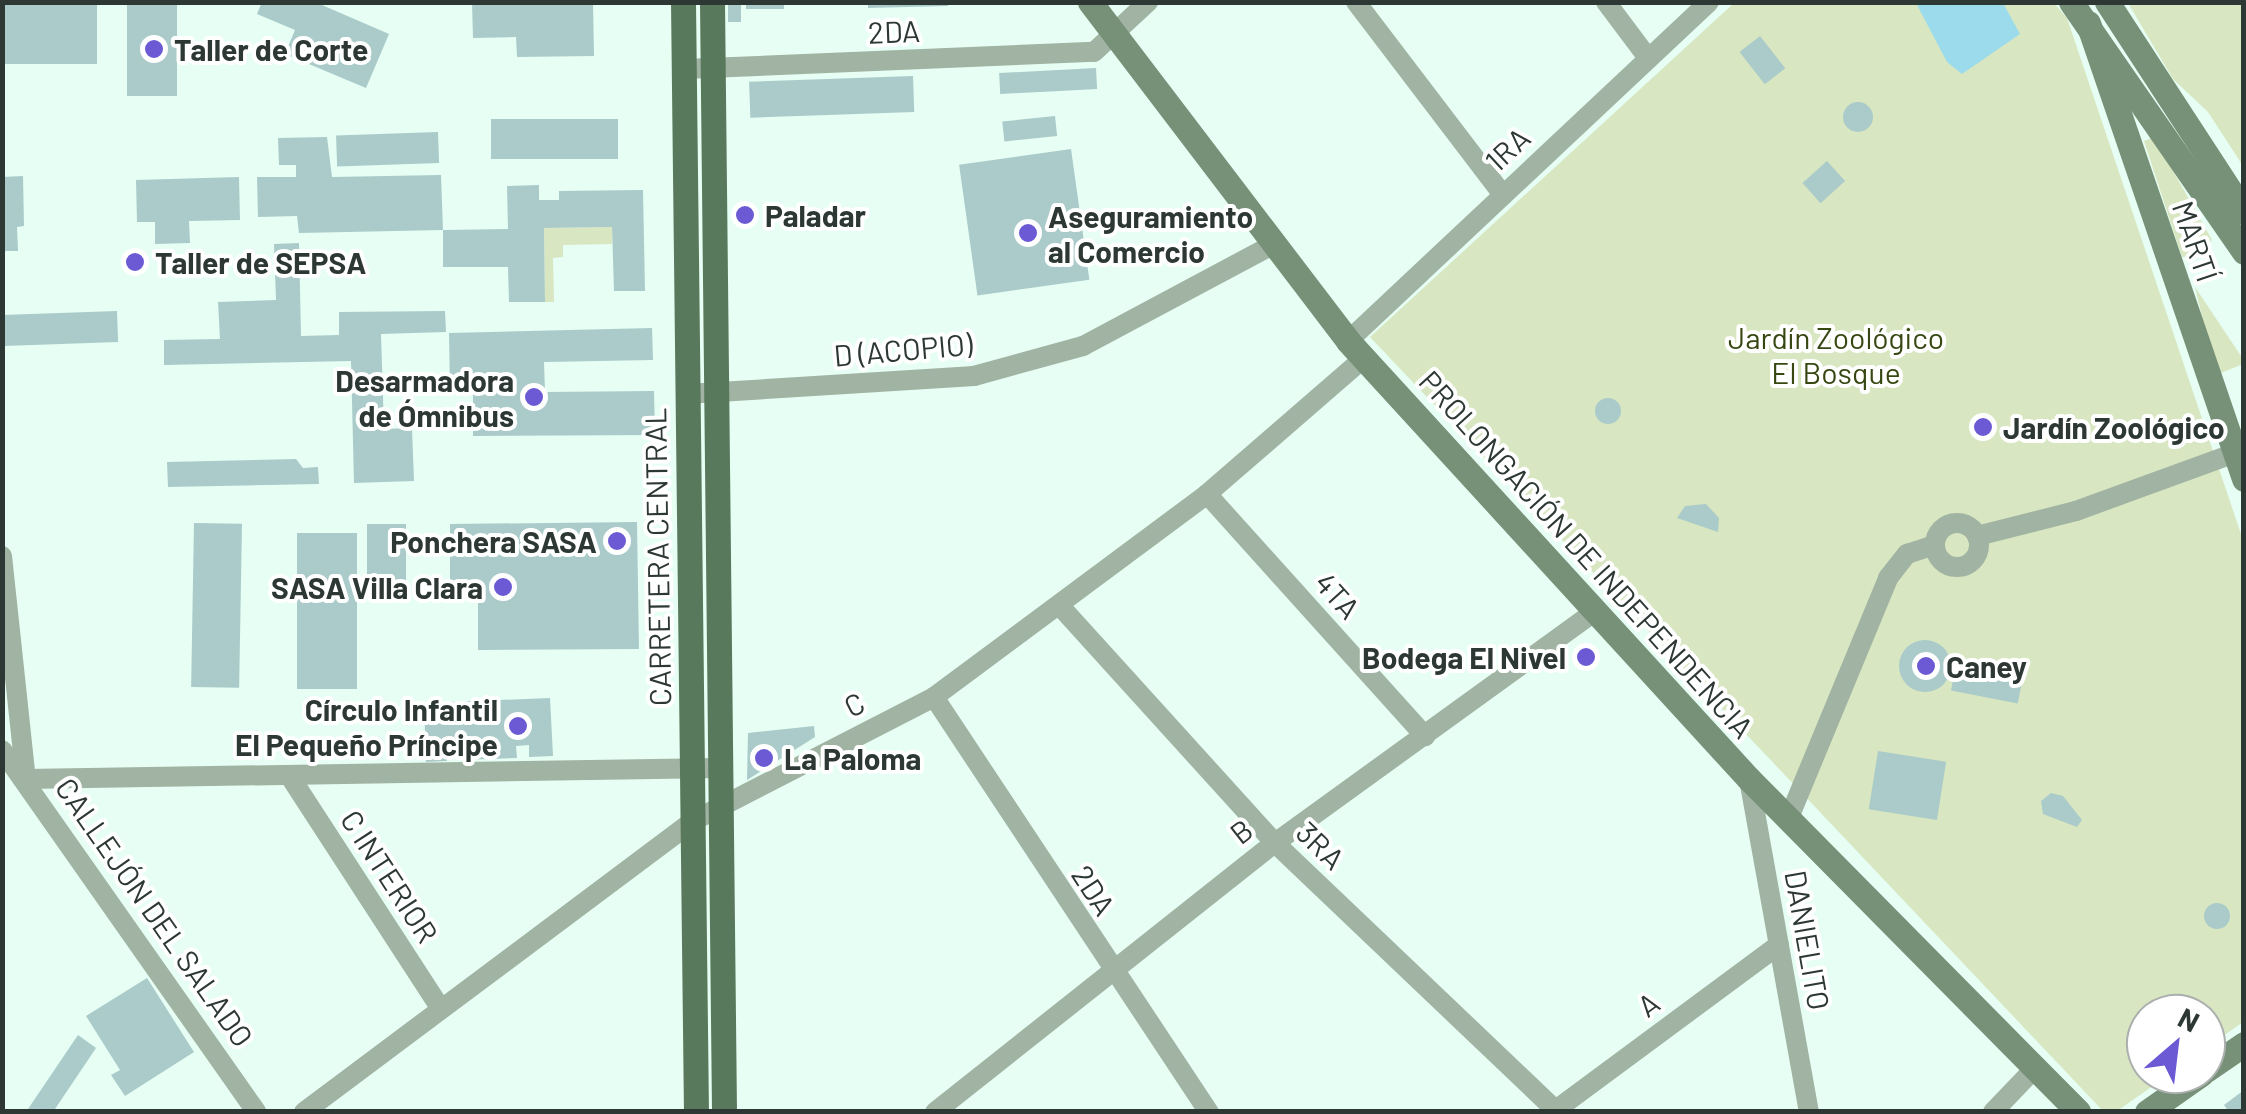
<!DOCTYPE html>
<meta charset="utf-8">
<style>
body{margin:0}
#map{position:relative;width:2246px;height:1114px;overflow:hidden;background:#e6fef4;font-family:Barlow,sans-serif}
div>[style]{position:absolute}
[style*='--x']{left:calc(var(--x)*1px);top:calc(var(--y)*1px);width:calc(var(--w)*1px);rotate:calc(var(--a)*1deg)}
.green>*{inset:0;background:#d8e6c1}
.water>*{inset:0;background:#9bdbec}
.building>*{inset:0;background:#aacbc9;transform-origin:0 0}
.round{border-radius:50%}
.street>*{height:20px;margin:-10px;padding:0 10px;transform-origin:10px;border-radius:10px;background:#a1b3a2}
.street>.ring{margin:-10px;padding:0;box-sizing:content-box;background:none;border:20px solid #a1b3a2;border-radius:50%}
.secondary>*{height:25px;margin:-12.5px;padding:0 12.5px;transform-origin:12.5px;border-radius:12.5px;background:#779179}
.primary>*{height:25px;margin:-12.5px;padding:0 12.5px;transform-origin:12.5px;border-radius:12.5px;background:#59795c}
.dots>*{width:28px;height:28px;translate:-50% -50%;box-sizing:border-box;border:5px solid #fff;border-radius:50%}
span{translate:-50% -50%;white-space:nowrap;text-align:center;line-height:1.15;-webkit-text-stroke:8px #fff;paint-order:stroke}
.street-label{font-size:30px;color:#2d3834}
.poi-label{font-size:30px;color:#2d3834;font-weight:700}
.left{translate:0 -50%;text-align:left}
.right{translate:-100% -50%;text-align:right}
.park-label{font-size:30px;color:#374711}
.frame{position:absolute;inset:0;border:5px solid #2d3834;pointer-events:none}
.north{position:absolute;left:2126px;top:994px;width:100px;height:100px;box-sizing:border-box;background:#fff;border:2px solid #abafae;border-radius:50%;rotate:28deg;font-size:28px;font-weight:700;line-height:40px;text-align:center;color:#2d3834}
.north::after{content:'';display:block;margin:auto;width:35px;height:45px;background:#6b5ad3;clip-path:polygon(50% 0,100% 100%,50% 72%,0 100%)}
</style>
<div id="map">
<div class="green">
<i style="clip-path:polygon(1734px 3px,2054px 3px,2067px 18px,2243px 540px,2243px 1022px,2206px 1048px,2206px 1014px,2146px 1014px,2146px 1074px,2170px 1074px,2117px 1111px,2103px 1111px,1370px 337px)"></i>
<i style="clip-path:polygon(2128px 3px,2243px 3px,2243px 166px,2208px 112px,2173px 79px)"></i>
<i style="clip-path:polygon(2154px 137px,2212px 240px,2201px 254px,2182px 257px,2144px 141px)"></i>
<i style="clip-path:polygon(612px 227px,612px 244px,563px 245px,563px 257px,553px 258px,554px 302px,545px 302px,544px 228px)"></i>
<i style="clip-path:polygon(2195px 287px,2243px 359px,2243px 364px,2216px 375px)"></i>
</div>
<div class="water">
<i style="clip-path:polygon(1916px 3px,2003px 3px,2020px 34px,1962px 74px,1947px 62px)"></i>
</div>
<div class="building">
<i style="left:2px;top:2px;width:95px;height:62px"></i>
<i style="left:127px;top:2px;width:50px;height:94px"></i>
<i style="clip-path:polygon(262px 2px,315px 2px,389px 34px,366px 88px,285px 54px,295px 30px,257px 14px)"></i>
<i style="clip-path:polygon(472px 2px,593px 2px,594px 56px,517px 57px,516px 37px,473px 38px)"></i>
<i style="left:728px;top:2px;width:13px;height:20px"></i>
<i style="left:746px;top:2px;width:38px;height:7px"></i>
<i style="clip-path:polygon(868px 2px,948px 2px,948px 6px,868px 8px)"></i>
<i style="left:1760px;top:36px;width:41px;height:26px;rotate:52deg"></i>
<i style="left:1096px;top:68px;width:21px;height:97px;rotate:87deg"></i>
<i style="left:913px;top:76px;width:36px;height:164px;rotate:88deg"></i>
<i class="round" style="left:1843px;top:102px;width:30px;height:30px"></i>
<i style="left:1055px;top:116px;width:20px;height:53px;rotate:84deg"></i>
<i style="left:618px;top:119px;width:40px;height:127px;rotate:90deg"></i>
<i style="left:438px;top:132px;width:31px;height:102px;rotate:88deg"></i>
<i style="clip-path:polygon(327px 137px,332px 177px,441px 175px,443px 230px,299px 233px,297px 216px,258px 217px,257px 177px,296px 177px,296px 165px,279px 165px,278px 138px)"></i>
<i style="left:1071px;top:149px;width:132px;height:113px;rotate:82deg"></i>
<i style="left:1827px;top:161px;width:27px;height:33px;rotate:48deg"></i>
<i style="clip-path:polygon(23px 176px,24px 226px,17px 227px,18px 251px,2px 251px,2px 177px)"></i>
<i style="clip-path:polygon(239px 177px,240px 220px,189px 221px,190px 243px,155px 244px,155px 222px,137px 222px,136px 180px)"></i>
<i style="clip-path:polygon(539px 185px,539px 200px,559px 200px,559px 191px,643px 190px,645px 291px,614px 291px,612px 227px,544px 228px,545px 302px,509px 302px,508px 267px,443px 267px,443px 230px,508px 229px,507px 186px)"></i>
<i style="clip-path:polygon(299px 243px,301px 336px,339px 335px,339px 312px,445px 311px,446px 332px,381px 334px,384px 429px,412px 428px,414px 481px,354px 483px,351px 361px,164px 365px,164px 340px,220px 339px,218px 302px,276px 300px,274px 244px)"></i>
<i style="left:117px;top:311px;width:31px;height:115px;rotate:88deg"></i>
<i style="clip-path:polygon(652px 328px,653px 360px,544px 362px,545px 392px,654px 391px,655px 435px,473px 436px,473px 392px,450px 393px,449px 333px)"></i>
<i class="round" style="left:1595px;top:398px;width:26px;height:26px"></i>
<i style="clip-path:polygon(296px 459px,303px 468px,318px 467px,319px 484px,168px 487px,167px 462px)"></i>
<i style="clip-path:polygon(1706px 504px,1719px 518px,1718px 532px,1677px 518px,1685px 506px)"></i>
<i style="clip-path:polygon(637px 522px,639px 649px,478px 650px,478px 581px,450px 581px,450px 524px)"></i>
<i style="left:194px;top:523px;width:48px;height:164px;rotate:1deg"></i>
<i style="left:406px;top:524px;width:72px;height:39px;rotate:90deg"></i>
<i style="left:297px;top:533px;width:60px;height:156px"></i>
<i class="round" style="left:1899px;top:640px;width:52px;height:52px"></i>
<i style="left:1955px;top:670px;width:68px;height:21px;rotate:11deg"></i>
<i style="clip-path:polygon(550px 698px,553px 756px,529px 757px,529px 745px,516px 746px,517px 758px,461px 760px,460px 748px,447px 749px,447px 761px,426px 762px,424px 703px)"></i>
<i style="clip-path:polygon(814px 726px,815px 737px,747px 780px,748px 733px)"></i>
<i style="left:1878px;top:751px;width:69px;height:59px;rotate:9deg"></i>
<i style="clip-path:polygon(2051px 793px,2063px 796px,2082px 820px,2077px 827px,2043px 814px,2041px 801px)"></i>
<i class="round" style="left:2204px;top:903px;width:26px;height:26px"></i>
<i style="clip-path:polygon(147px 978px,194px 1052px,125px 1096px,111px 1075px,120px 1070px,86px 1016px)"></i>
<i style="clip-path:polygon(78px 1035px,96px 1048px,53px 1112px,26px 1112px)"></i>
<i style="clip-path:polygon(2244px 1090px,2244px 1112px,2229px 1112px,2224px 1105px)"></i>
</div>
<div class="street">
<i style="--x:1356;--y:2;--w:243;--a:52.7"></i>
<i style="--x:1606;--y:2;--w:70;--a:53.1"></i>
<i style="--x:684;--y:69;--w:410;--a:-2.4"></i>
<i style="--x:1094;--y:52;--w:74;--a:-42.8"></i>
<i style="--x:1348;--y:341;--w:495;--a:-43.2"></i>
<i style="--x:687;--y:394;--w:288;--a:-3.6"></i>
<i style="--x:974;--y:376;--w:113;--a:-15.4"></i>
<i style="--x:1083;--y:346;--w:217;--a:-28.1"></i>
<i style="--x:1207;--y:494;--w:326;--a:48"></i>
<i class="ring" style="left:1935px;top:523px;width:24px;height:24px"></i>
<i style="--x:1977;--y:536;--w:102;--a:-14.2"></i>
<i style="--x:2076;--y:511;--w:169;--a:-20"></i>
<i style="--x:2;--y:556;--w:224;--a:83.9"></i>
<i style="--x:26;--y:779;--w:694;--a:-0.91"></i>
<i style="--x:1060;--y:606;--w:320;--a:47.8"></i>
<i style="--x:1275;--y:843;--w:390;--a:43.6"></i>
<i style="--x:934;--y:697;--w:498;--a:56.5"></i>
<i style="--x:2;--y:750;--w:442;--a:54.9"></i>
<i style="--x:289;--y:775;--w:279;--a:57"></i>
<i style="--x:1749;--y:779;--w:338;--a:79.8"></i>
<i style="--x:1788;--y:820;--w:262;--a:-67.5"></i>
<i style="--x:1888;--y:578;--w:31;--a:-52"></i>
<i style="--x:1907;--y:554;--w:29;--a:-18"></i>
<i style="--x:304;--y:1112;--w:486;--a:-36.8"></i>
<i style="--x:693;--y:821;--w:271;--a:-27.2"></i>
<i style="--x:934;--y:697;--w:340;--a:-36.6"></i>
<i style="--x:1207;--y:494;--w:208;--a:-40.9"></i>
<i style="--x:935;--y:1112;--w:434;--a:-38.4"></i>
<i style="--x:1275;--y:843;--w:395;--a:-35.9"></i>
<i style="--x:1553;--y:1112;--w:281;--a:-36.5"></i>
<i style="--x:1993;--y:1112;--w:61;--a:-46.3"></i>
</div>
<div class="secondary">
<i style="--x:1090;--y:2;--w:426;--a:52.7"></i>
<i style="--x:1348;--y:341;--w:594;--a:47.53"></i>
<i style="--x:1749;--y:779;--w:468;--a:45.3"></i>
<i style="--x:2071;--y:2;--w:304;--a:55.3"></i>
<i style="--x:2107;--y:2;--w:251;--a:56.9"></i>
<i style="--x:2088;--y:23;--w:482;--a:71.1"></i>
<i style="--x:2206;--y:1070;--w:46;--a:-34.4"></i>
<i style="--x:2147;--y:1112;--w:66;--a:-35.1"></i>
</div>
<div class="primary">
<i style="--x:683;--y:2;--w:1110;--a:89.33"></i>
<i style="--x:712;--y:2;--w:1110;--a:89.38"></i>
</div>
<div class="dots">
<i style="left:154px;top:49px;background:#6b5ad3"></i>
<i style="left:745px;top:215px;background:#6b5ad3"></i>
<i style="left:1028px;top:233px;background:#6b5ad3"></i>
<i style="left:135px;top:262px;background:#6b5ad3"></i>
<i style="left:534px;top:397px;background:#6b5ad3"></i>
<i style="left:1983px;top:427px;background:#6b5ad3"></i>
<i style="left:617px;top:541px;background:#6b5ad3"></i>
<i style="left:503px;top:587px;background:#6b5ad3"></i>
<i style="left:1586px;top:657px;background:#6b5ad3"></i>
<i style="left:1926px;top:666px;background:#6b5ad3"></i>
<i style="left:518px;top:726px;background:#6b5ad3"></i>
<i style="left:764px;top:758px;background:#6b5ad3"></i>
</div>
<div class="street-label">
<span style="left:894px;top:31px;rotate:-2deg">2DA</span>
<span style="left:1507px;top:149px;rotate:-43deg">1RA</span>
<span style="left:2196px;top:241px;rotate:71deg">MARTÍ</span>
<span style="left:903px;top:349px;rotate:-5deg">D (ACOPIO)</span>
<span style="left:1587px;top:554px;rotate:48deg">PROLONGACIÓN DE INDEPENDENCIA</span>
<span style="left:657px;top:557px;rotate:-91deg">CARRETERA CENTRAL</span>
<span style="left:1338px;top:595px;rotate:48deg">4TA</span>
<span style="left:854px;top:704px;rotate:-27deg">C</span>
<span style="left:1241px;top:831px;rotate:-38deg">B</span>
<span style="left:1321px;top:845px;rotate:44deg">3RA</span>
<span style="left:390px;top:876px;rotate:57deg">C INTERIOR</span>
<span style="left:1094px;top:890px;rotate:57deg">2DA</span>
<span style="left:155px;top:912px;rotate:55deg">CALLEJÓN DEL SALADO</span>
<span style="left:1808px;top:940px;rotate:80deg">DANIELITO</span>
<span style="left:1648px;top:1004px;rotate:-36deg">A</span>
</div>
<div class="poi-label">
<span class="left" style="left:174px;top:49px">Taller de Corte</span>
<span class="left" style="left:765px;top:215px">Paladar</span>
<span class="left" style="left:1048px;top:233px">Aseguramiento<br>al Comercio</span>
<span class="left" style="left:155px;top:262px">Taller de SEPSA</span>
<span class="right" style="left:514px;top:397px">Desarmadora<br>de Ómnibus</span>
<span class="left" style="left:2003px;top:427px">Jardín Zoológico</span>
<span class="right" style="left:597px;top:541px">Ponchera SASA</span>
<span class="right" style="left:483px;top:587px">SASA Villa Clara</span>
<span class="right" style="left:1566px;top:657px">Bodega El Nivel</span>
<span class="left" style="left:1946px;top:666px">Caney</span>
<span class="right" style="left:498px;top:726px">Círculo Infantil<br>El Pequeño Príncipe</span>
<span class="left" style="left:784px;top:758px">La Paloma</span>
</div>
<div class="park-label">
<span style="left:1836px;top:354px">Jardín Zoológico<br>El Bosque</span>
</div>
<div class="frame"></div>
<div class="north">N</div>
</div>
